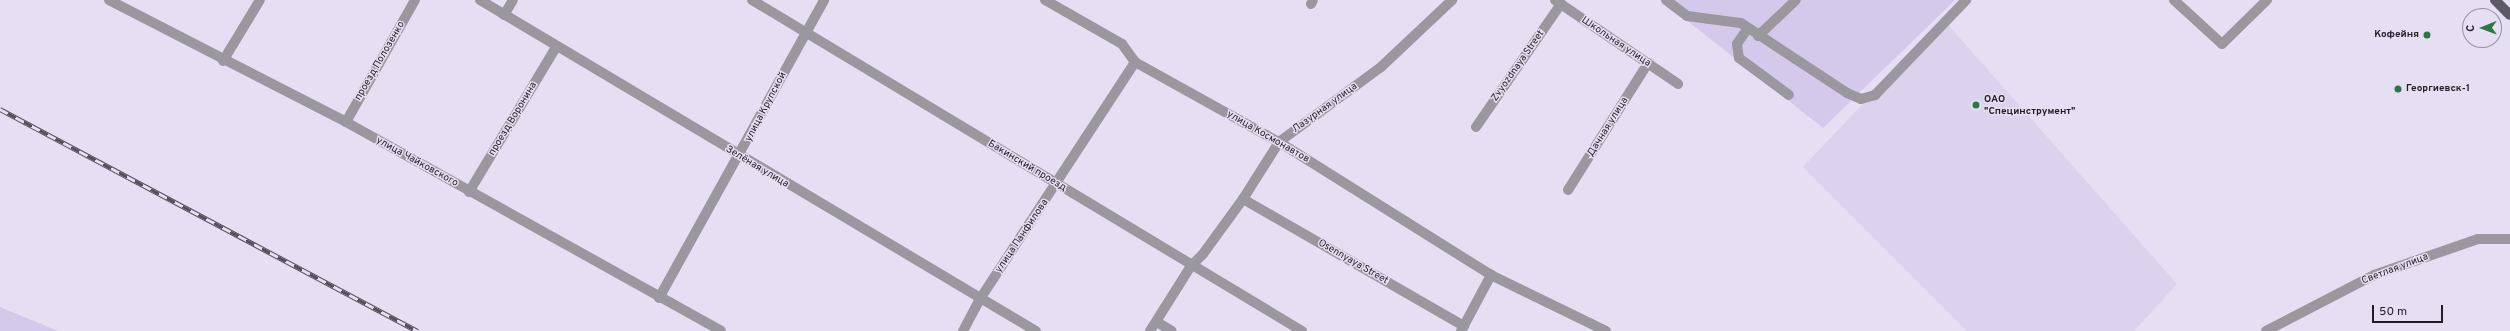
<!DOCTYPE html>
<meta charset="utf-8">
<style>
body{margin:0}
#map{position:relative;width:2510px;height:331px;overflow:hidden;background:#e6dff3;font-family:Overpass,sans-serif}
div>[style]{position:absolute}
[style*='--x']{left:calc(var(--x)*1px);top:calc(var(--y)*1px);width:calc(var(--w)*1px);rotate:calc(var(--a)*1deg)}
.built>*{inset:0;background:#dbd2ed}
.green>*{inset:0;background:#d4c9eb}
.minor>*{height:10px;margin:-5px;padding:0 5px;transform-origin:5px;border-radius:5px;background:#9a979f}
.major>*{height:10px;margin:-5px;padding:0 5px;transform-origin:5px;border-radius:5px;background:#5e5968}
.rail>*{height:4.5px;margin-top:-2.25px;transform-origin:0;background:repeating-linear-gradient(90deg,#e6dff3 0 9px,#54505a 0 18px);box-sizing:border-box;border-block:1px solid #54505a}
.dots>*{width:11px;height:11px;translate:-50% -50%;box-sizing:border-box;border:2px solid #e6dff3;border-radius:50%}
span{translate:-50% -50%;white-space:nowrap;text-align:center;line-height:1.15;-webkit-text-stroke:3px #e6dff3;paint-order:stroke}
.poi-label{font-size:10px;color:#211e25;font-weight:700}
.right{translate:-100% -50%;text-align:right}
.left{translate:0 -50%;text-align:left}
.street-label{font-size:10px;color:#211e25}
.north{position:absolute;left:2462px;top:8px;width:40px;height:40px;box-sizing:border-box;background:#e6dff3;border:1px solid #9792a1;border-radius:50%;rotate:269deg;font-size:11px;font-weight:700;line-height:16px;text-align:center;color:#211e25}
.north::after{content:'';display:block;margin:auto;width:14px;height:18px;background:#2d7745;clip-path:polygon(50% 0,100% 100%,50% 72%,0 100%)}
.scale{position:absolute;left:2372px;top:305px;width:71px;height:18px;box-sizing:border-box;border:2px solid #211e25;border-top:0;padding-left:5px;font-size:12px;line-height:14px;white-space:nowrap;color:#211e25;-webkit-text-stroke:3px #e6dff3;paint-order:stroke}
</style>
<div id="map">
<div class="built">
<i style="clip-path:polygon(1943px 19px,2177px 284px,2134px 331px,1967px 331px,1803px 167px)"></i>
</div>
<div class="green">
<i style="clip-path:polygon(1661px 0,1955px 0,1823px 128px)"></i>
<i style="clip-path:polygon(0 307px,58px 331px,0 331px)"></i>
</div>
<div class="minor">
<i style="--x:109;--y:0;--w:267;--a:27.2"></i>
<i style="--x:346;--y:122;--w:429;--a:29.1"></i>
<i style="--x:480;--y:0;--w:647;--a:30.77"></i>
<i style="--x:752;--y:0;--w:642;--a:31.04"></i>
<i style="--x:1045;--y:0;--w:89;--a:29.7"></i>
<i style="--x:1122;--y:44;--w:22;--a:54"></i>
<i style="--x:1135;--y:62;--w:165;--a:29.1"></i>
<i style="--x:1279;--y:142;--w:250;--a:32.1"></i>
<i style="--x:1491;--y:275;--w:128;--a:26"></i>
<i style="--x:1555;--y:0;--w:149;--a:34.3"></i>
<i style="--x:1666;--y:0;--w:26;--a:37"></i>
<i style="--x:1687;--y:16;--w:54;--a:7.4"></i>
<i style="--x:1741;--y:23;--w:127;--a:33.4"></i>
<i style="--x:1847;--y:93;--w:15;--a:23"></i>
<i style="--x:1861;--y:99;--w:15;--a:-16"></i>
<i style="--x:1875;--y:95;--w:132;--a:-46.2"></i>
<i style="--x:2174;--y:0;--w:65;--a:42.5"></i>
<i style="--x:2222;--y:44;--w:63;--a:-44.4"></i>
<i style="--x:1311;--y:4;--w:4;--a:-63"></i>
<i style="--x:504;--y:15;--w:17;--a:-59"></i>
<i style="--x:1748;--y:28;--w:19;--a:125"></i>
<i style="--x:1737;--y:44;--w:14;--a:82"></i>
<i style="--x:1739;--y:58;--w:62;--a:36.5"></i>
<i style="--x:1758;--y:36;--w:52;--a:-43.5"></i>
<i style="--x:223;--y:61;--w:71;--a:-58.8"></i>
<i style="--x:346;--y:122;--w:140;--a:-60.5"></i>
<i style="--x:1476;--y:127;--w:150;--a:-55.4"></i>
<i style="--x:1568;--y:190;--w:150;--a:-57.8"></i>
<i style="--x:469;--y:192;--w:169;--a:-59"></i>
<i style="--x:1243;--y:199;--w:255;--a:29.9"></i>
<i style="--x:659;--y:298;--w:341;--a:-61"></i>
<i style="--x:1157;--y:322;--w:17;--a:31"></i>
<i style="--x:963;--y:331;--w:36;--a:-62"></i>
<i style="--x:980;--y:299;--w:283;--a:-56.8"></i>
<i style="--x:1150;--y:331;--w:77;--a:-57.8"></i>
<i style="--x:1191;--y:266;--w:17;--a:-45"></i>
<i style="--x:1203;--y:254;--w:68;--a:-54"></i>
<i style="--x:1243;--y:199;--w:67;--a:-57.7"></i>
<i style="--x:1279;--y:142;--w:127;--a:-36.3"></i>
<i style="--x:1381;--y:67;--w:98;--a:-43.3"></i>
<i style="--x:1461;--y:331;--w:64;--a:-61.8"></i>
<i style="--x:2266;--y:331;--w:122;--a:-27.4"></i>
<i style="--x:2374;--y:275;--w:110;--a:-19.1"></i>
<i style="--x:2478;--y:239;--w:32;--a:0"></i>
</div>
<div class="major">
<i style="--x:2495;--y:0;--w:21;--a:45"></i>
</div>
<div class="rail">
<i style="--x:0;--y:109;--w:473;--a:28"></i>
</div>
<div class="dots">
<i style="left:2427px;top:35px;background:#2d7745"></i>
<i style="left:2398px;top:89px;background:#2d7745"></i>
<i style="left:1976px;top:105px;background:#2d7745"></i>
</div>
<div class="poi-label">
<span class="right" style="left:2419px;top:35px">Кофейня</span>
<span class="left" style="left:2406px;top:89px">Георгиевск-1</span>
<span class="left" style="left:1984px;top:105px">ОАО<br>"Специнструмент"</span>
</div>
<div class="street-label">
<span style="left:1616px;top:42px;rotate:34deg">Школьная улица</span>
<span style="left:380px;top:61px;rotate:-60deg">проезд Полозенко</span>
<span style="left:1518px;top:66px;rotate:-55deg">Zvyozdnaya Street</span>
<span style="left:766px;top:107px;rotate:-62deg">улица Крупской</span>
<span style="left:1325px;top:108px;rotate:-36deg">Лазурная улица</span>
<span style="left:513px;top:119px;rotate:-59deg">проезд Воронина</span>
<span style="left:1608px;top:127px;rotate:-58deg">Дачная улица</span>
<span style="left:1268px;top:137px;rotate:30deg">улица Космонавтов</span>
<span style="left:417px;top:162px;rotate:29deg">улица Чайковского</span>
<span style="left:1027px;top:166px;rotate:31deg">Бакинский проезд</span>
<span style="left:757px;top:167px;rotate:31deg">Зелёная улица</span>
<span style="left:1022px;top:236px;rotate:-56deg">улица Панфилова</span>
<span style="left:1353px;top:262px;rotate:30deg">Osennyaya Street</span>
<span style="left:2395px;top:269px;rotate:-21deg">Светлая улица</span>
</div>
<div class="north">С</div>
<div class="scale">50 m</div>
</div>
